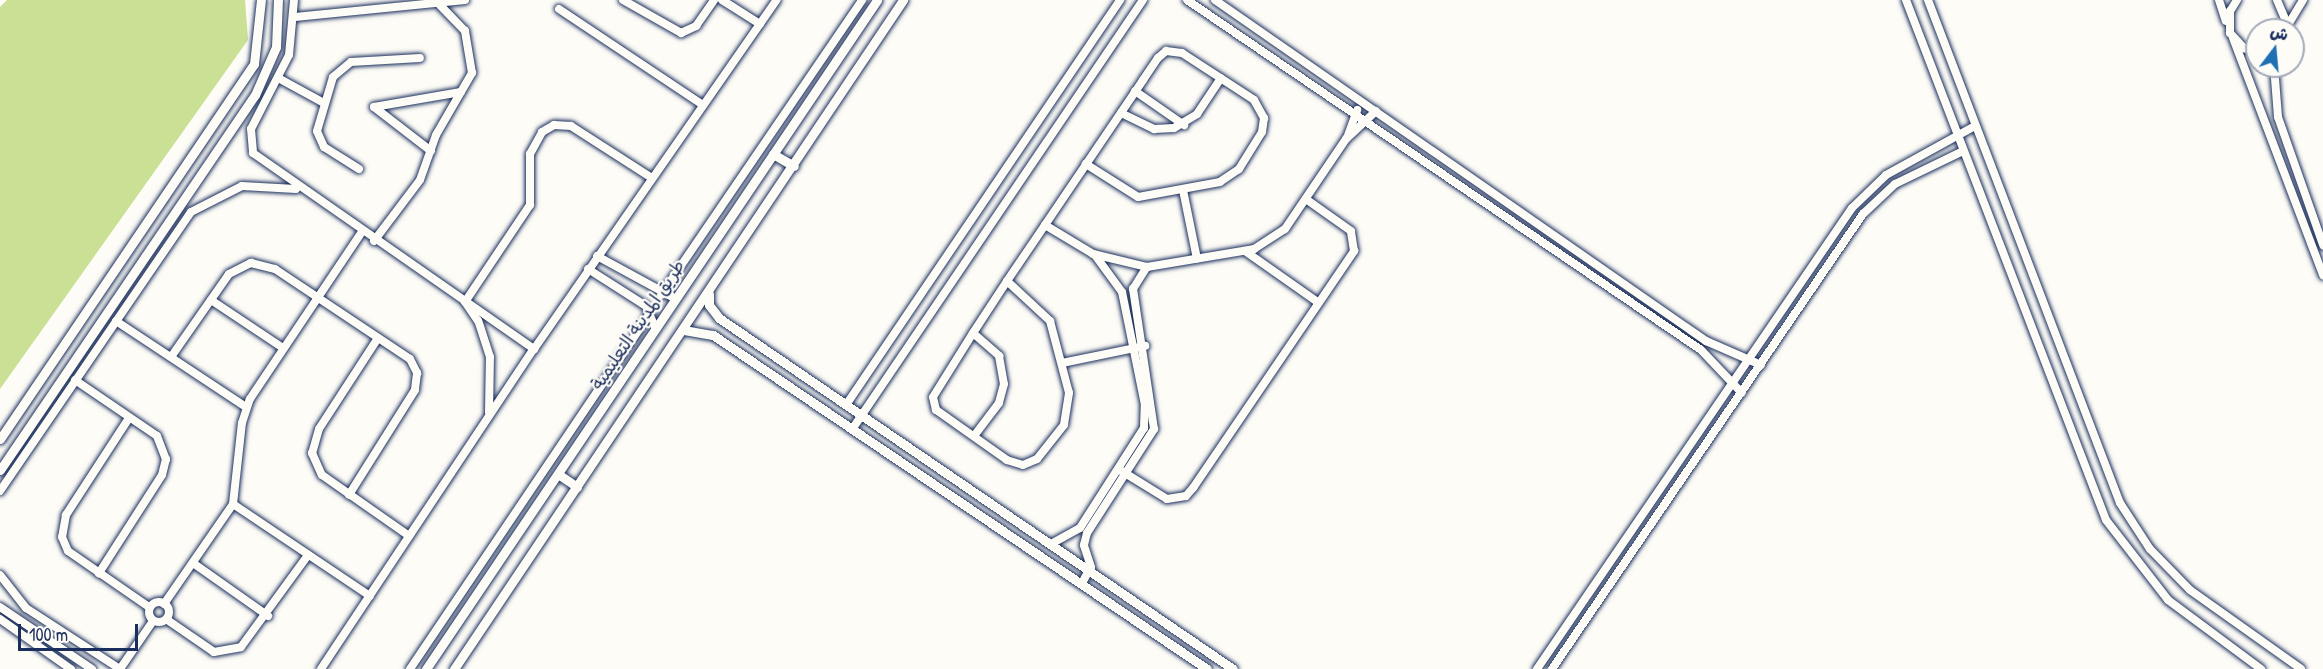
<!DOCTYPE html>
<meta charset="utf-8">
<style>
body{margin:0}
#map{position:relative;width:2323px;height:669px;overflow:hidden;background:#fdfcf7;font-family:"Patrick Hand","Playpen Sans Arabic",sans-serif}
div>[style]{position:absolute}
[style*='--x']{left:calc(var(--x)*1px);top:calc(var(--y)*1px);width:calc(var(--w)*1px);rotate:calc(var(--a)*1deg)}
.green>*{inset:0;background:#cae095}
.roads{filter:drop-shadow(0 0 2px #1b2f5e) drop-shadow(0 0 2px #1b2f5e)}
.minor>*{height:8px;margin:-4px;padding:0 4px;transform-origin:4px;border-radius:4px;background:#fdfcf7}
.minor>.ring{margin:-4px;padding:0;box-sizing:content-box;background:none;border:8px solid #fdfcf7;border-radius:50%}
.tertiary>*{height:9px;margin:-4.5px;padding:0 4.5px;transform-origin:4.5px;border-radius:4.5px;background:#fdfcf7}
span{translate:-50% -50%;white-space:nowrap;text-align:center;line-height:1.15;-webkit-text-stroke:4.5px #fdfcf7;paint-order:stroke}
.street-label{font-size:18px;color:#1b2f5e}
.north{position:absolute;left:2245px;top:18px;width:60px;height:60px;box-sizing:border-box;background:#fdfcf7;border:2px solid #a3aaba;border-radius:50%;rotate:16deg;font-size:16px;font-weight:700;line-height:24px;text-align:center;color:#1b2f5e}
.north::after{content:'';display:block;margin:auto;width:21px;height:27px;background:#1f6fb2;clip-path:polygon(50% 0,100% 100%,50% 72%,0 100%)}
.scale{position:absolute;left:18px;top:624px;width:120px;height:27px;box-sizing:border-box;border:3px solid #1b2f5e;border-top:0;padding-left:8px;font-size:18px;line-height:21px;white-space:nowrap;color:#1b2f5e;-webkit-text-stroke:4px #fdfcf7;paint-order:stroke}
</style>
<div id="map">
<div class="green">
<i style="clip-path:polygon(7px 0,245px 0,248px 40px,0 389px,0 7px)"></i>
</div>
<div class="roads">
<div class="minor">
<i style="--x:294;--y:0;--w:55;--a:95.2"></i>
<i style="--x:289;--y:55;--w:83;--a:117.2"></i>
<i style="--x:251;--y:129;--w:24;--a:85"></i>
<i style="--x:253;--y:153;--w:343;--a:34.9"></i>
<i style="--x:623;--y:0;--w:67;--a:29.6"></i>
<i style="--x:681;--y:33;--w:17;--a:-25"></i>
<i style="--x:696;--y:26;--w:32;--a:-55"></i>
<i style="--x:722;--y:0;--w:45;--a:32.3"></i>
<i style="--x:1187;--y:0;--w:622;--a:34.25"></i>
<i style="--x:1701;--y:350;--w:59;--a:46.4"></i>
<i style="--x:1215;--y:0;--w:598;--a:34.78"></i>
<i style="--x:1706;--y:341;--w:60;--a:23.6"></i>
<i style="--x:1906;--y:0;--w:557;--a:68.96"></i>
<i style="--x:2106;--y:520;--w:101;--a:52.2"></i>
<i style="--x:2168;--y:600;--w:116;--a:36.6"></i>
<i style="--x:1928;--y:0;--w:538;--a:69.11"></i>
<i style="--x:2120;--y:503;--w:55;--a:56.9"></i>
<i style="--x:2150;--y:549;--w:57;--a:45.7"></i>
<i style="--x:2190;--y:590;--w:136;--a:35.4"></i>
<i style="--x:2219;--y:0;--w:22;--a:72"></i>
<i style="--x:2237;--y:0;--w:13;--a:122"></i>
<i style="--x:2230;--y:11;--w:22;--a:90"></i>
<i style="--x:2230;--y:33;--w:21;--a:47"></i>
<i style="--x:2244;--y:48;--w:13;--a:13"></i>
<i style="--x:2277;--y:0;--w:26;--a:67"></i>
<i style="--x:559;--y:9;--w:173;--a:33.7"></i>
<i style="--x:295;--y:17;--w:171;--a:-5.7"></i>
<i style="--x:2285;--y:30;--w:35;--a:-59"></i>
<i style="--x:2233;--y:38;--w:254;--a:69.2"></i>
<i style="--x:2274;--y:66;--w:51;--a:85.5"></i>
<i style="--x:2278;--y:117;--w:136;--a:70.6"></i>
<i style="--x:280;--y:79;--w:48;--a:28.7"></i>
<i style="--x:1135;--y:91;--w:60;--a:34.8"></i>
<i style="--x:1121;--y:113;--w:37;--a:26"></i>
<i style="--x:1154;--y:129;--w:20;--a:-3"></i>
<i style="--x:1174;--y:128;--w:27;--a:-31"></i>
<i style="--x:1197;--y:114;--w:43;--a:-56.3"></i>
<i style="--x:1347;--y:138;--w:30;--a:-70"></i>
<i style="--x:431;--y:151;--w:72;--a:-142.3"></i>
<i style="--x:374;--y:107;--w:88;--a:-9.8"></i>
<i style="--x:359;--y:169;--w:41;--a:-147.8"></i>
<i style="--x:324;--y:147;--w:17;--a:-114"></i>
<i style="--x:317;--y:131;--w:56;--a:-73.5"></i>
<i style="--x:333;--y:77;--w:23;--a:-40"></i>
<i style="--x:351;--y:62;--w:69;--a:-3.3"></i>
<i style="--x:1183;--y:190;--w:70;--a:78.5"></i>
<i style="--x:1045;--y:225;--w:56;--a:31.1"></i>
<i style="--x:1093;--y:254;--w:56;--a:13.5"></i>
<i style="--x:1147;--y:267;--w:109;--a:-9.5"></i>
<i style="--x:1254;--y:249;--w:37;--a:-33"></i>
<i style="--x:1285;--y:229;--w:109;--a:-55.9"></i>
<i style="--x:1346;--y:139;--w:41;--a:-43"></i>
<i style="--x:374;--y:241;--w:76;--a:-53"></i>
<i style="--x:420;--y:180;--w:48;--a:-70.4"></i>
<i style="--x:436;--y:135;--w:72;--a:-59.9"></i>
<i style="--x:472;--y:73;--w:43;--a:-99.5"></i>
<i style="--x:465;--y:31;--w:36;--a:-134"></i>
<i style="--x:1245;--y:251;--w:90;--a:35.1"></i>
<i style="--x:597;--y:256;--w:90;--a:28.6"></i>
<i style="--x:588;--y:269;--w:69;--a:32.5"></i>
<i style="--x:646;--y:306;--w:25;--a:67"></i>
<i style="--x:1007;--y:281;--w:59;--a:42.9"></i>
<i style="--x:1050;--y:321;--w:74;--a:75.2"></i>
<i style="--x:1069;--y:393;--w:32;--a:99"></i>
<i style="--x:1064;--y:425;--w:43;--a:128.5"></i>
<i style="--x:1037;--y:459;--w:15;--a:157"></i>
<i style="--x:1023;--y:465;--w:17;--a:-163"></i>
<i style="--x:1007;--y:460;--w:87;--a:-144.8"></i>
<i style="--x:936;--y:410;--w:13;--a:-103"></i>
<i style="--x:933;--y:397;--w:75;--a:-58"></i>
<i style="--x:973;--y:333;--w:62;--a:-56.8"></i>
<i style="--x:1007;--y:281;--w:68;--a:-55.8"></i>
<i style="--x:1045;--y:225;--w:175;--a:-55.9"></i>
<i style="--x:1143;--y:80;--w:27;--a:-56"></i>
<i style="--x:1158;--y:58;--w:11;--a:-41"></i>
<i style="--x:1166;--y:51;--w:16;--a:7"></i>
<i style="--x:1182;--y:53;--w:86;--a:33.1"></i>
<i style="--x:1254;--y:100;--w:21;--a:61"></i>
<i style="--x:1264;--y:118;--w:14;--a:98"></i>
<i style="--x:1262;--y:132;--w:44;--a:121.9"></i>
<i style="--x:1239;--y:169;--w:23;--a:146"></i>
<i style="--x:1220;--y:182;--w:83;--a:169.6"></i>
<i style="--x:1138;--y:197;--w:62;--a:-147.6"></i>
<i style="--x:661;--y:295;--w:357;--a:-55.7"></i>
<i style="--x:211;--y:300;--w:87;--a:33.7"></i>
<i style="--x:116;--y:321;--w:156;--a:33.5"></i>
<i style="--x:973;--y:333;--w:35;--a:41"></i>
<i style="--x:999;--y:356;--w:28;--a:80"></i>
<i style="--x:1004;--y:384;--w:20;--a:105"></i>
<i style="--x:999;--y:403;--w:41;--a:127.1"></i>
<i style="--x:378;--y:338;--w:108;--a:123"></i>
<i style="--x:319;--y:429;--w:25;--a:106"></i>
<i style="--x:312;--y:453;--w:24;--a:66"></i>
<i style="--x:322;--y:475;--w:106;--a:35"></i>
<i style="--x:171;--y:357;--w:101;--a:-55.1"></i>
<i style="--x:229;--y:274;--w:25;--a:-27"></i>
<i style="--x:251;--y:263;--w:25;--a:14"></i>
<i style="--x:275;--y:269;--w:162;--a:33.7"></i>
<i style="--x:410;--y:359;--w:16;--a:63"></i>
<i style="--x:417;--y:373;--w:17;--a:97"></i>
<i style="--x:415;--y:390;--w:124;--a:122.2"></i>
<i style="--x:1062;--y:363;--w:85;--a:-11.6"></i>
<i style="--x:75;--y:380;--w:99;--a:34.3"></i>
<i style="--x:157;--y:436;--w:25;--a:69"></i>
<i style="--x:166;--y:459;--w:16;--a:104"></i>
<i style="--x:162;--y:475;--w:117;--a:122.7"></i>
<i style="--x:846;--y:405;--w:489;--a:-55.9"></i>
<i style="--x:489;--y:412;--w:55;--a:-89"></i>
<i style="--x:490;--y:357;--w:38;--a:-108"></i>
<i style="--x:478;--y:321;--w:23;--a:-124"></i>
<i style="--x:465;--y:302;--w:117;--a:-56.2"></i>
<i style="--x:530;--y:205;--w:51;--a:-90"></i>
<i style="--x:530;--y:154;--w:25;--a:-61"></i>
<i style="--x:542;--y:132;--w:14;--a:-30"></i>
<i style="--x:554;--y:125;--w:17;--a:3"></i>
<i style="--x:571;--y:126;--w:96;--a:32.7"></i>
<i style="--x:129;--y:418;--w:116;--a:123"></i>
<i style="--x:66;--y:515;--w:22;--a:100"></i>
<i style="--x:62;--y:537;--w:15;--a:67"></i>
<i style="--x:68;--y:551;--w:98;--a:34.7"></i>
<i style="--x:853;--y:428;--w:517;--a:-55.88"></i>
<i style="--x:1120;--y:470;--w:55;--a:31.7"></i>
<i style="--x:1167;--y:499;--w:19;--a:-9"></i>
<i style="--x:1186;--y:496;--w:11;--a:-49"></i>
<i style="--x:1193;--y:488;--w:287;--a:-55.8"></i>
<i style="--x:1354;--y:251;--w:20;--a:-99"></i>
<i style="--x:1351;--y:231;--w:55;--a:-144.6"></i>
<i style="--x:0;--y:491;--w:338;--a:-55.6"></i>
<i style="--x:191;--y:212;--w:57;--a:-27"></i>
<i style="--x:242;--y:186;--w:54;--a:3.2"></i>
<i style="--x:233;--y:504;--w:165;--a:33.9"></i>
<i style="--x:1051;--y:544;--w:33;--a:-29"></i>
<i style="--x:1080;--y:528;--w:119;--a:-57.4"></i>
<i style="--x:1144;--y:428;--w:23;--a:-88"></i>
<i style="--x:1145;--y:405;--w:115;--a:-101.5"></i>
<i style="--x:1122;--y:292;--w:46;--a:-126.1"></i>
<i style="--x:193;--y:563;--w:92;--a:35.2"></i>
<i style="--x:0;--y:575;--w:42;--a:51.8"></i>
<i style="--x:26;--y:608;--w:112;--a:33"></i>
<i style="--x:120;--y:669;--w:58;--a:-55.5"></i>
<i style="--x:1082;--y:583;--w:18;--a:-61"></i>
<i style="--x:1091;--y:567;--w:23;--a:-108"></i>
<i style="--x:1084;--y:545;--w:12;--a:-76"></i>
<i style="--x:1087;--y:533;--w:124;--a:-57.2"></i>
<i style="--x:1154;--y:429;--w:142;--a:-98.5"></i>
<i style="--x:1133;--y:289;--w:26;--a:-58"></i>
<i class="ring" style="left:149px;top:602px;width:12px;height:12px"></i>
<i style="--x:164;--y:604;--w:121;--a:-55.4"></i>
<i style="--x:233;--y:504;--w:81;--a:-83.7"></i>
<i style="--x:242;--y:423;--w:25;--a:-72"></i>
<i style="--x:250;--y:399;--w:200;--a:-56.2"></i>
<i style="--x:0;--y:607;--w:111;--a:34"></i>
<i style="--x:0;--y:619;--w:87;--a:35.2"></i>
<i style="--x:166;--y:619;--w:58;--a:34.5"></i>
<i style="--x:214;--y:652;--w:27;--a:-10"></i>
<i style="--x:241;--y:647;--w:114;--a:-53.9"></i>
<i style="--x:321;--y:669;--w:384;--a:-56.4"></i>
<i style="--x:534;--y:349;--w:425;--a:-55.2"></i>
<i style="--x:410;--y:669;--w:431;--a:-56"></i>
<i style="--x:1537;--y:669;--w:558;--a:-55.66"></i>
<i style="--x:1852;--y:208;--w:47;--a:-44.1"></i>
<i style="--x:1886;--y:175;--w:102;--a:-28.8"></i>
<i style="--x:1552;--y:669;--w:551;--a:-55.65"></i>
<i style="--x:1863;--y:214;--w:44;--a:-43.2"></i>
<i style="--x:1895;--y:184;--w:76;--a:-25.9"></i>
</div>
<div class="tertiary">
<i style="--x:773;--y:154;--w:24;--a:30"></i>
<i style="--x:709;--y:294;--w:11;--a:90"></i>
<i style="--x:709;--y:305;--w:16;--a:52"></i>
<i style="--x:719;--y:318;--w:622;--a:34.33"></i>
<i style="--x:684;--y:330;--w:29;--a:10"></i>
<i style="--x:713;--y:335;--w:596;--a:34.06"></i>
<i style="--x:0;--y:439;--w:453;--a:-55.9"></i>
<i style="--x:254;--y:64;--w:64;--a:-83.8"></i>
<i style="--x:0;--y:470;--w:453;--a:-55.8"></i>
<i style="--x:255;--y:95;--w:52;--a:-66.4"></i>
<i style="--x:276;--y:47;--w:47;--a:-87.6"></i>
<i style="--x:558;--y:474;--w:23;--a:34"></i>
<i style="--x:426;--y:669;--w:807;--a:-56.01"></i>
<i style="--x:454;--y:669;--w:806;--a:-56.13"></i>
</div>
</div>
<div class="street-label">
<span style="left:638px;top:325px;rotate:-56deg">طريق المدينة التعليمية</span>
</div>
<div class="north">ش</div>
<div class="scale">100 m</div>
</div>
